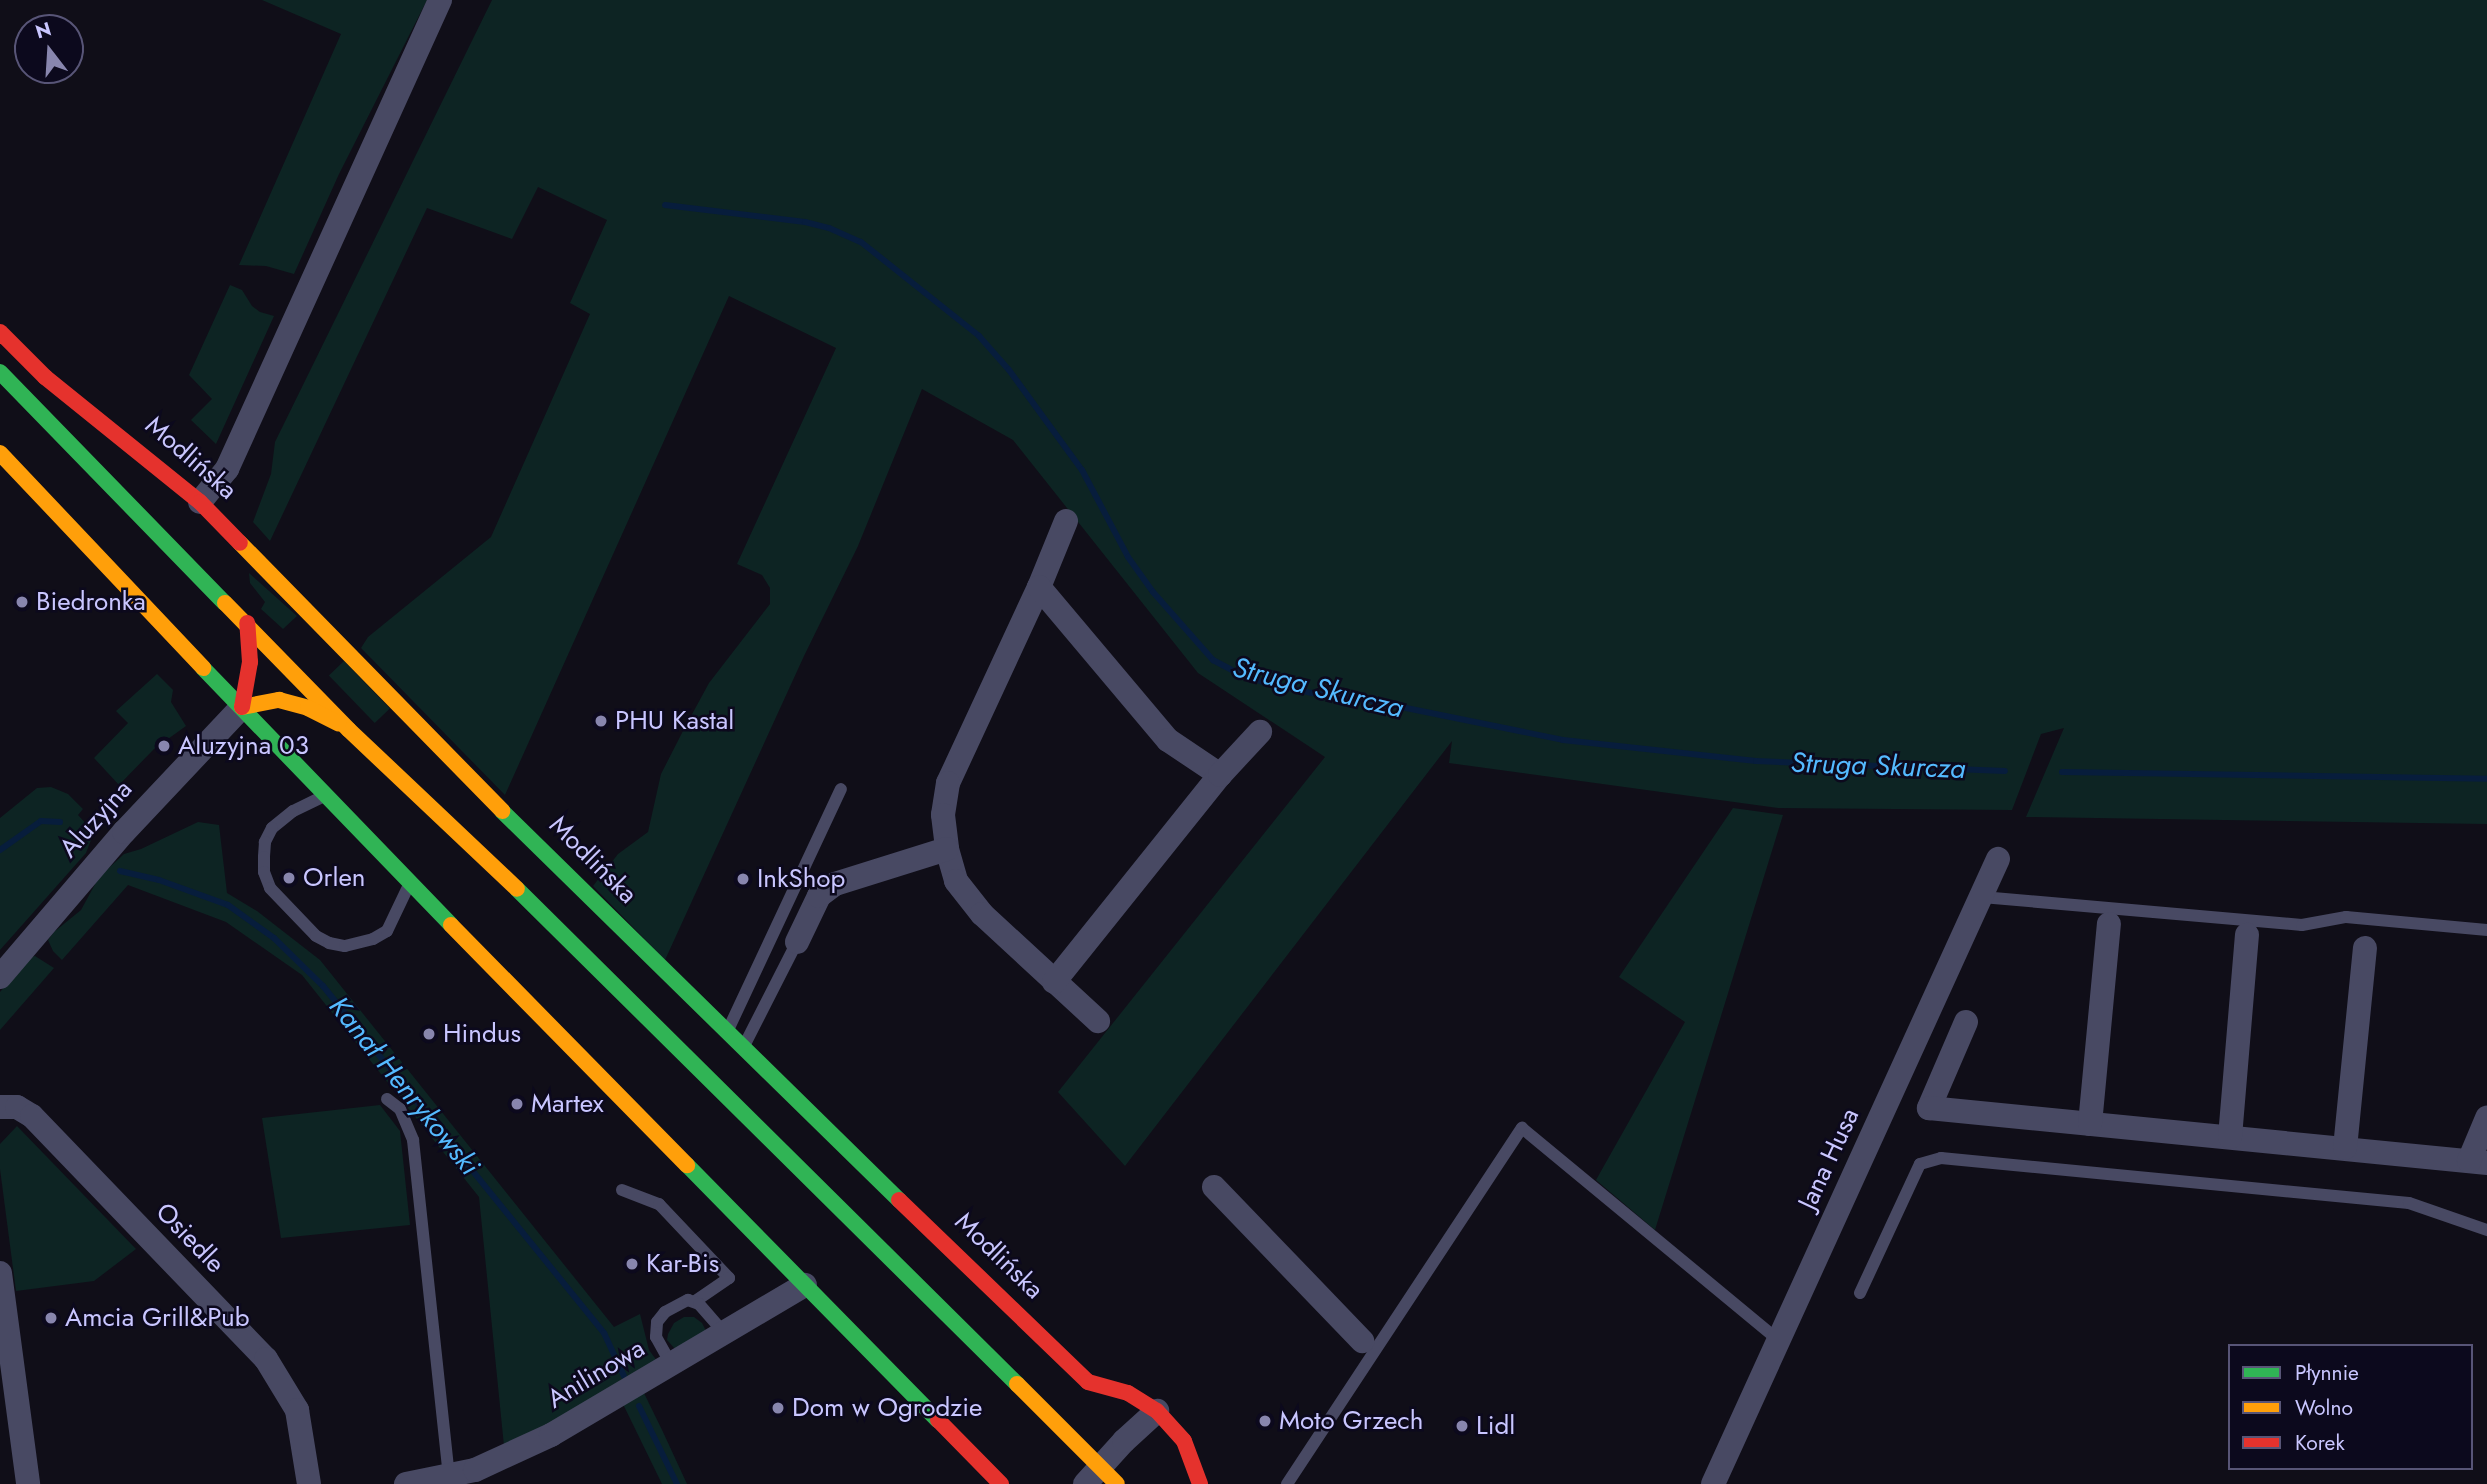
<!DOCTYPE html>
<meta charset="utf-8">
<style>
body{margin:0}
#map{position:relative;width:2487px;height:1484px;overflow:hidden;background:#100e18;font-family:Jost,sans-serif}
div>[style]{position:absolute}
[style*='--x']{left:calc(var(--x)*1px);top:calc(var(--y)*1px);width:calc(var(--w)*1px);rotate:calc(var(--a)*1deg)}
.green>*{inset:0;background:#0d2423;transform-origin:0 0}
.stream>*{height:6px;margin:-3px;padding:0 3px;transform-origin:3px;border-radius:3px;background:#071d3c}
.lane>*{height:12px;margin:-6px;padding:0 6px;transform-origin:6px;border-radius:6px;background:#484963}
.street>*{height:24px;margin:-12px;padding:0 12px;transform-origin:12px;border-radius:12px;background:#484963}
.fast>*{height:16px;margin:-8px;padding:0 8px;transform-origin:8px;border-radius:8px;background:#30b455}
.slow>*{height:16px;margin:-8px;padding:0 8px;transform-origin:8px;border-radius:8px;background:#ff9f0a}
.jam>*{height:16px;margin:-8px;padding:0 8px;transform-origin:8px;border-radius:8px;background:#e5322d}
.dots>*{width:19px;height:19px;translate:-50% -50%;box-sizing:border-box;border:4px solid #0c091d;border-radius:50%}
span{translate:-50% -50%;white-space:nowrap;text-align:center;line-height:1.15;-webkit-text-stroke:5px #0c091d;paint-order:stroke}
.street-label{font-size:26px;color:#c9c6ff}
.poi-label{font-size:26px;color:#c9c6ff}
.left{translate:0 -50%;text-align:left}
.water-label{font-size:28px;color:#54baff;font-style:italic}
.legend{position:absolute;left:2228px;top:1344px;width:245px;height:126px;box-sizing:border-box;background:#0c091d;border:2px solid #585577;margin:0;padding:9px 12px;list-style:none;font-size:21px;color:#c9c6ff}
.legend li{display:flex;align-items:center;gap:14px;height:35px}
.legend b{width:35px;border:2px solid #585577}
.north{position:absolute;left:14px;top:14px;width:70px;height:70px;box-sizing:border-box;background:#0c091d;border:2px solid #585577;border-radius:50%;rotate:343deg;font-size:19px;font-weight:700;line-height:28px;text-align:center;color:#c9c6ff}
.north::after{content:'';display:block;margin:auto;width:24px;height:32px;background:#8886ae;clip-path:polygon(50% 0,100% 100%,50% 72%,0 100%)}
</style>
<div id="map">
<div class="green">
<i style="clip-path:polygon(262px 0,427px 0,339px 174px,294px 274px,266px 266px,239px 265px,341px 34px)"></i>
<i style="clip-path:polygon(492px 0,2487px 0,2487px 824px,2026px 817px,2064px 728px,2041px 734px,2012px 810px,1778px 808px,1449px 763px,1452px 741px,1125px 1166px,1058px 1092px,1325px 757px,1198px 673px,1013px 440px,922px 389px,858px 546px,804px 656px,665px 960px,593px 886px,618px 854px,648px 832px,661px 774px,684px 729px,709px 683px,770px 604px,770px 588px,762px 575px,737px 564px,836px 348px,729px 296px,505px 795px,361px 648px,368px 637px,491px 537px,590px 314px,570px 303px,607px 220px,538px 187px,512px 239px,427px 208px,270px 541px,253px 522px,271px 474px,275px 442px)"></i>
<i style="clip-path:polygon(230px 285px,242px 290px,252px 306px,260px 312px,274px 316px,216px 444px,191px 420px,212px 399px,189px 375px)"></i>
<i style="clip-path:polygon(249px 573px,297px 616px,283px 629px,261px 609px,265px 602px,250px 583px)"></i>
<i style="left:344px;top:661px;width:66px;height:21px;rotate:46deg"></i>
<i style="clip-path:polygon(157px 674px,173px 690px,171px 702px,186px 726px,154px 749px,119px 785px,94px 758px,128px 723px,116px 711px)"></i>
<i style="clip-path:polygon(51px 787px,68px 794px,83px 809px,78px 815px,90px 828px,93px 835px,86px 853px,0 950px,0 818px,37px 788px)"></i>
<i style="clip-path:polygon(1733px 808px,1783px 815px,1655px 1230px,1596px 1180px,1685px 1022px,1619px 977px)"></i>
<i style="clip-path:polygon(198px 822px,219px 825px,227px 893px,257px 911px,320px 960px,614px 1327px,640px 1314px,649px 1350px,660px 1365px,541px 1431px,504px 1446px,479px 1197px,302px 975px,226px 922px,128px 885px,62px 960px,53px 951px,48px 940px,54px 932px,81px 910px,99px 877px,124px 854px,141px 849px)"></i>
<i style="clip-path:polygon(35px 956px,54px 968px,0 1030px,0 992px,29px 958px)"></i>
<i style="clip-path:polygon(380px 1105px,400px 1131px,410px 1225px,281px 1238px,262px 1118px)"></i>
<i style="clip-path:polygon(17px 1126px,136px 1249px,94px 1281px,16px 1291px,0 1169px,0 1144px)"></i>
<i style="clip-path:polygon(684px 1317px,694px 1317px,702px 1323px,706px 1331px,675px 1349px,667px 1340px,668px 1334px,674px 1323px)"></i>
<i style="clip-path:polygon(642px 1389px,663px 1432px,687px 1484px,662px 1484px,622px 1402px)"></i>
</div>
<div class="stream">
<i style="--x:665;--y:205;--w:141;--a:6.9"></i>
<i style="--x:805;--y:222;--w:25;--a:14"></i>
<i style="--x:829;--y:228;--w:35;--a:24"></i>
<i style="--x:861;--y:242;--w:151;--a:38.5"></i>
<i style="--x:979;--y:336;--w:45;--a:48.6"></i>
<i style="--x:1009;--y:370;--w:124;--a:53.9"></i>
<i style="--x:1082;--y:470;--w:98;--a:62.1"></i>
<i style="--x:1128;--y:557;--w:43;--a:54.5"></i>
<i style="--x:1153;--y:592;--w:91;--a:48.6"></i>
<i style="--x:1213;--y:660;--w:24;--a:28"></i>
<i style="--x:1234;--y:671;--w:34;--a:21"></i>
<i style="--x:1266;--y:683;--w:47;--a:12.3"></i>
<i style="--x:1312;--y:693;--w:40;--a:5.7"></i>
<i style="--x:1352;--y:697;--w:215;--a:11.5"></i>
<i style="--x:1563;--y:740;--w:194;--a:6.2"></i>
<i style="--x:1756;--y:761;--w:249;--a:2.3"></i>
<i style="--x:2062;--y:772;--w:425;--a:0.9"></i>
<i style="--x:0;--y:850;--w:50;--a:-35.3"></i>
<i style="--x:41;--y:821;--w:19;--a:3"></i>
<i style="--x:120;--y:871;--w:40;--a:13"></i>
<i style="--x:159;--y:880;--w:73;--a:19.9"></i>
<i style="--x:228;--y:905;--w:57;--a:35.7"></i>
<i style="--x:274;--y:938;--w:69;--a:44.4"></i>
<i style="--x:323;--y:986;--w:447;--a:51"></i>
<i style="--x:604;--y:1333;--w:47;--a:65.1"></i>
<i style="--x:639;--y:1406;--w:87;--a:64"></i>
</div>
<div class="lane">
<i style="--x:320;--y:798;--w:30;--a:154"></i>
<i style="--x:293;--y:811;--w:27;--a:141"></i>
<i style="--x:272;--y:828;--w:16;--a:117"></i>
<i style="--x:265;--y:842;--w:15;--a:94"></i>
<i style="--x:264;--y:857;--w:15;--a:90"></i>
<i style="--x:264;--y:872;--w:17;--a:69"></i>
<i style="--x:270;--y:888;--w:66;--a:46.2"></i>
<i style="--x:316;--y:936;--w:15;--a:28"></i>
<i style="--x:329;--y:943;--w:16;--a:11"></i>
<i style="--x:345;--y:946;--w:29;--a:-14"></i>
<i style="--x:373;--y:939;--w:16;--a:-30"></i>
<i style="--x:387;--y:931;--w:49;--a:-64.5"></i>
<i style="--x:1982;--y:897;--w:321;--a:5"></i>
<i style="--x:2302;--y:925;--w:45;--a:-10.3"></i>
<i style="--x:2346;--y:917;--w:142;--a:5.3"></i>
<i style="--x:728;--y:1030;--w:266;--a:-64.9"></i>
<i style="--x:744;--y:1046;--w:117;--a:-63"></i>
<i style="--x:387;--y:1099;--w:16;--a:38"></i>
<i style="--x:400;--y:1109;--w:34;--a:67"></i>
<i style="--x:413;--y:1140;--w:338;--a:83.9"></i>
<i style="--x:622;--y:1190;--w:40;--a:21"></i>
<i style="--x:659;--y:1204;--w:102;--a:46.6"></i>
<i style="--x:729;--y:1278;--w:42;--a:145.6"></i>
<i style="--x:1860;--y:1293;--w:142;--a:-65.1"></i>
<i style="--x:1920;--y:1164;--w:22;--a:-16"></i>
<i style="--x:1941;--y:1158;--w:470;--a:5.5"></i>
<i style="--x:2409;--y:1203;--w:83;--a:19.1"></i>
<i style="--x:671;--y:1364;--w:31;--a:-119"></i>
<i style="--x:656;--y:1337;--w:15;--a:-86"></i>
<i style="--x:657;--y:1322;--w:13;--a:-51"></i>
<i style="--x:665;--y:1312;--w:26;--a:-28"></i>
<i style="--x:688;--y:1300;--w:12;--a:20"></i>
<i style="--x:699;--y:1304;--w:38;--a:49"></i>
<i style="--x:1287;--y:1484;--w:427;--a:-56.6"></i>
<i style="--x:1522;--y:1128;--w:332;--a:39.6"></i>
</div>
<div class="street">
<i style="--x:200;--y:502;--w:43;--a:-50.7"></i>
<i style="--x:227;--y:469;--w:515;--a:-65.57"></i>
<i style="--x:1066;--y:521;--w:71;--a:112.2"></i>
<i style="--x:1039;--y:587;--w:216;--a:114.9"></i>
<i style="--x:948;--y:783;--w:32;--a:99"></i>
<i style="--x:943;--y:815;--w:34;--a:83"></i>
<i style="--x:947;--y:849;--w:33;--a:74"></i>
<i style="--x:956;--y:881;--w:42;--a:51.8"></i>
<i style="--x:982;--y:914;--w:158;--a:42.7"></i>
<i style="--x:1039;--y:587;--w:200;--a:49.9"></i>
<i style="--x:1168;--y:740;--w:63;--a:33.9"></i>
<i style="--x:797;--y:942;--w:51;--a:-64.4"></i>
<i style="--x:819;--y:896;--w:20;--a:-37"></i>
<i style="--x:835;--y:884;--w:117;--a:-17.4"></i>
<i style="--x:0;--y:977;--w:191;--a:-49.5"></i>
<i style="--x:124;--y:832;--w:172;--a:-46.7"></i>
<i style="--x:1054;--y:982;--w:265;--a:-51.3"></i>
<i style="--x:1220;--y:775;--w:59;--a:-47.1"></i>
<i style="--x:1966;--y:1022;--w:94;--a:113.3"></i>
<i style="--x:1929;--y:1108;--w:561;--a:5.63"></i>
<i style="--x:0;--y:1107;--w:17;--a:0"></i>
<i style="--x:17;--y:1107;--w:17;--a:31"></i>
<i style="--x:32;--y:1116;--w:337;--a:46.1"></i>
<i style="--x:266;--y:1359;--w:60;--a:58.7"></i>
<i style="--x:297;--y:1410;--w:75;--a:80.8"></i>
<i style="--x:2090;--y:1124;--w:201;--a:-84.6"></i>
<i style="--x:2230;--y:1137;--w:203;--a:-85.2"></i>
<i style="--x:2345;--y:1148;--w:201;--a:-84.3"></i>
<i style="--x:2469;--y:1161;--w:47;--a:-67.3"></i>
<i style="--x:1214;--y:1187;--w:214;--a:46.1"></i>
<i style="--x:0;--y:1273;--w:213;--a:82.4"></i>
<i style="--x:406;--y:1484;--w:70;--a:-11.5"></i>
<i style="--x:475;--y:1470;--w:84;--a:-24.7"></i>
<i style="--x:551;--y:1435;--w:295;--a:-30.6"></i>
<i style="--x:1085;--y:1484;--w:58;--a:-47.8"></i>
<i style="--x:1124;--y:1441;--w:45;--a:-42.3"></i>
<i style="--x:1713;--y:1484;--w:687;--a:-65.49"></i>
</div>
<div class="fast">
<i style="--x:0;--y:372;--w:322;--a:45.8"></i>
<i style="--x:203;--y:668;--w:357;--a:46"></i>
<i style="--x:502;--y:811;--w:556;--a:44.42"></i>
<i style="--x:517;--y:889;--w:704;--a:44.71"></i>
<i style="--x:687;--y:1165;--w:358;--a:45.5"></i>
</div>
<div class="slow">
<i style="--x:0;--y:453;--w:296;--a:46.6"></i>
<i style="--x:240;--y:543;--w:375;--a:45.6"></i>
<i style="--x:225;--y:603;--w:177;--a:45.7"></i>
<i style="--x:349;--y:730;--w:231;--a:43.4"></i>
<i style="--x:242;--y:707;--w:38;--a:-11"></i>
<i style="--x:279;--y:700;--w:30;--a:15"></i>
<i style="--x:308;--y:708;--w:34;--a:27"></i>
<i style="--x:451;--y:925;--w:337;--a:45.5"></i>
<i style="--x:1017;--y:1384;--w:141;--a:45"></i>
</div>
<div class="jam">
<i style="--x:0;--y:332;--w:64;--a:45"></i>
<i style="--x:45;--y:377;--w:199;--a:38.9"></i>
<i style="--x:200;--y:502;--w:57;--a:45.7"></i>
<i style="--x:242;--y:707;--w:46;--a:-79.9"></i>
<i style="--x:250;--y:662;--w:39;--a:-94"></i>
<i style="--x:899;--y:1200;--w:262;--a:43.9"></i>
<i style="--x:1088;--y:1382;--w:41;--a:15.4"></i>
<i style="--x:1128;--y:1393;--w:34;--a:32"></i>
<i style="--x:1157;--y:1411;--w:40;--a:48"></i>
<i style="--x:1184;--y:1441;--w:46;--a:69.6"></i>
<i style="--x:938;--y:1420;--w:90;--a:45.5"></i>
</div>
<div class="dots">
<i style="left:22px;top:602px;background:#8886ae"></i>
<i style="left:601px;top:721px;background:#8886ae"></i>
<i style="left:164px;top:746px;background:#8886ae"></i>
<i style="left:289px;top:878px;background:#8886ae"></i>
<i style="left:743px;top:879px;background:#8886ae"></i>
<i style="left:429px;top:1034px;background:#8886ae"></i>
<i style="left:517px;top:1104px;background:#8886ae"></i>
<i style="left:632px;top:1264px;background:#8886ae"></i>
<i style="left:51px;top:1318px;background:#8886ae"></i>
<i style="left:778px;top:1408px;background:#8886ae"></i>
<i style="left:1265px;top:1421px;background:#8886ae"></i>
<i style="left:1462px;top:1426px;background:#8886ae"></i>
</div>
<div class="street-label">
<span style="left:191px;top:458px;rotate:41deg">Modlińska</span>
<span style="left:96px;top:819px;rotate:-48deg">Aluzyjna</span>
<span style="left:593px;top:860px;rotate:45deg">Modlińska</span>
<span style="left:1829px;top:1159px;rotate:-65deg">Jana Husa</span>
<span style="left:190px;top:1238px;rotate:46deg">Osiedle</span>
<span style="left:999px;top:1256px;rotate:44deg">Modlińska</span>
<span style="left:596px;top:1374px;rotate:-31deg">Anilinowa</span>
</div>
<div class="poi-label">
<span class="left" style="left:36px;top:602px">Biedronka</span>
<span class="left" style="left:615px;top:721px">PHU Kastal</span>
<span class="left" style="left:178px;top:746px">Aluzyjna 03</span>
<span class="left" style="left:303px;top:878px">Orlen</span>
<span class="left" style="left:757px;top:879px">InkShop</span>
<span class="left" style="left:443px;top:1034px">Hindus</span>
<span class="left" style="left:531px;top:1104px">Martex</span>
<span class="left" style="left:646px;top:1264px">Kar-Bis</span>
<span class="left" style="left:65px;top:1318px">Amcia Grill&amp;Pub</span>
<span class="left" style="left:792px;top:1408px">Dom w Ogrodzie</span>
<span class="left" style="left:1279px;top:1421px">Moto Grzech</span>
<span class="left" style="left:1476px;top:1426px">Lidl</span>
</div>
<div class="water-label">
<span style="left:1318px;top:688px;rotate:14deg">Struga Skurcza</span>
<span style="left:1878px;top:766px;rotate:2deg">Struga Skurcza</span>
<span style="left:404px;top:1086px;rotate:51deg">Kanał Henrykowski</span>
</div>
<ul class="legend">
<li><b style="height:9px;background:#30b455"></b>Płynnie</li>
<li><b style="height:9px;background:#ff9f0a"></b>Wolno</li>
<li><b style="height:9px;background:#e5322d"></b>Korek</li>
</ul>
<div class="north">N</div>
</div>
